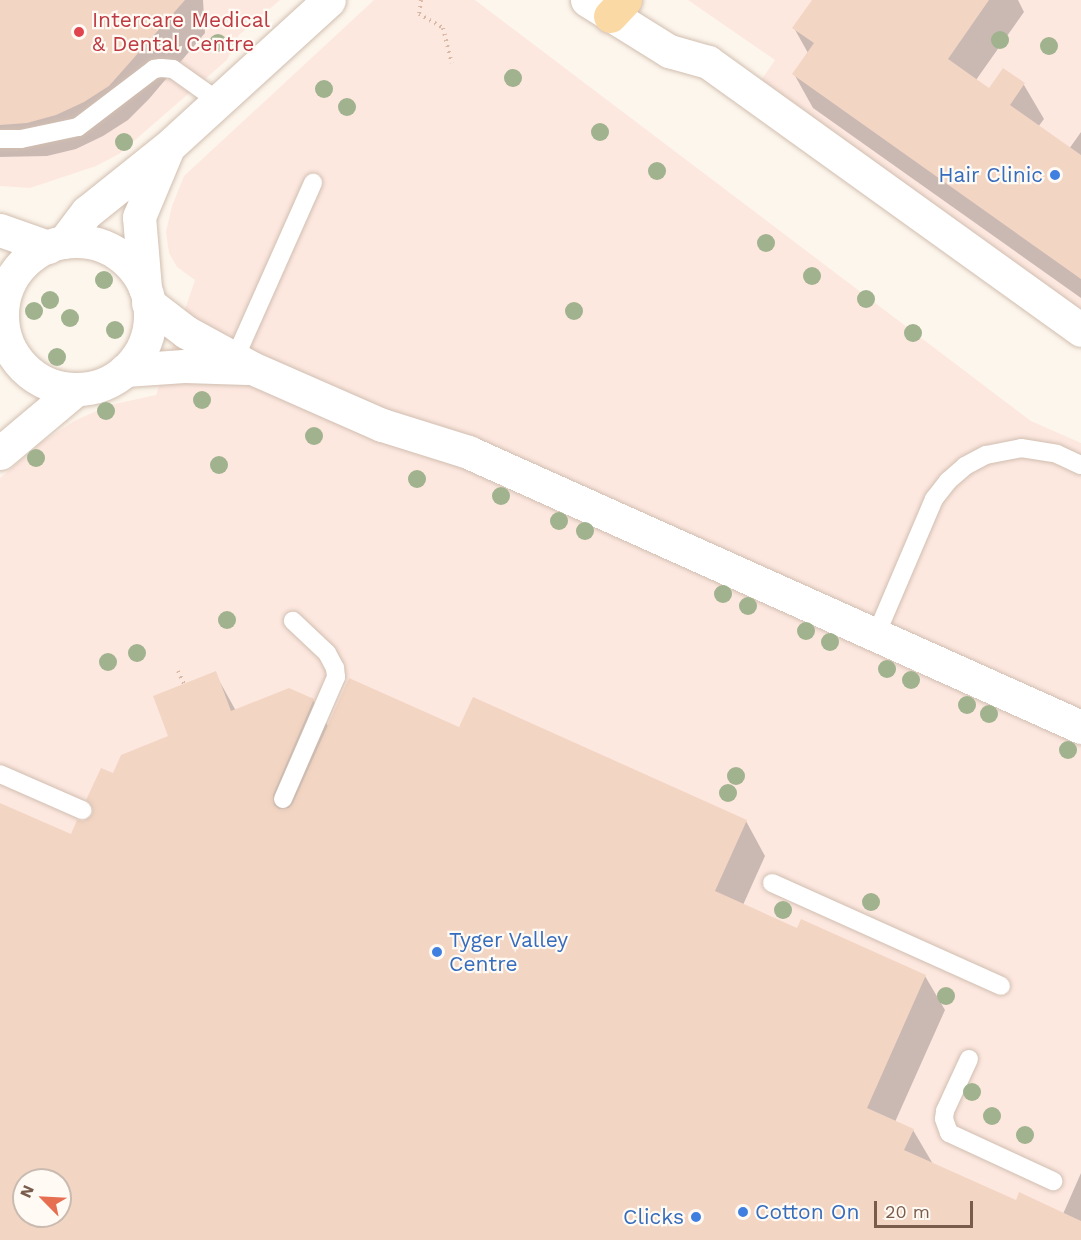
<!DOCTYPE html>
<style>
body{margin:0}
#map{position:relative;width:1081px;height:1240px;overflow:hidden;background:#fdf6ec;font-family:"Work Sans",sans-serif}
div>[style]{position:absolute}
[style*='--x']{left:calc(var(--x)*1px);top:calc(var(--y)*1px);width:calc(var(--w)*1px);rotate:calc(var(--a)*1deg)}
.commercial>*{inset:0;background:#fde8e0}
.shadow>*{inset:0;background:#0003}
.building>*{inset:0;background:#f3d5c3}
.path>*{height:4px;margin-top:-2px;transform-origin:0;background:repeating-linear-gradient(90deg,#d9b8a5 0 1.5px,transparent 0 6px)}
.roads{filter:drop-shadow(0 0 2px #d1beb0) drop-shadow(0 0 2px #d1beb0)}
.service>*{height:18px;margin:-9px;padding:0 9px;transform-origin:9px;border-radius:9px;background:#fff}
.minor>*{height:33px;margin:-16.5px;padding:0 16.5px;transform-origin:16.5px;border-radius:16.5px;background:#fff}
.minor>.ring{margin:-16.5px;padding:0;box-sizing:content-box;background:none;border:33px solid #fff;border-radius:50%}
.primary>*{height:33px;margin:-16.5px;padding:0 16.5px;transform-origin:16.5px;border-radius:16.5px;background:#fbd9a5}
.trees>*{width:18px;height:18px;margin:-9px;border-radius:50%;background:#a0b28e}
.dots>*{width:16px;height:16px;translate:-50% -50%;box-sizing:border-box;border:3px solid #fffaf3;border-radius:50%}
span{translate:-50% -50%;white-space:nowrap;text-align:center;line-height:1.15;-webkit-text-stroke:4.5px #fffaf3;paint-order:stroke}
.health-label{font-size:21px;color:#be3a42}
.left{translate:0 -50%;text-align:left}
.shop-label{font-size:21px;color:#366cbe}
.right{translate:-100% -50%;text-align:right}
.north{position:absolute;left:12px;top:1168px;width:60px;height:60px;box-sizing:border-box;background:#fffaf3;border:2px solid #cabbb1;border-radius:50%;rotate:294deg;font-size:16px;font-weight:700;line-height:24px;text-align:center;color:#7a5c4d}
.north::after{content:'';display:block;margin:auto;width:21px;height:27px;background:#e76f51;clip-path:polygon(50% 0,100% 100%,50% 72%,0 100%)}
.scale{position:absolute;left:874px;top:1201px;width:99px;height:27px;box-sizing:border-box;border:3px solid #7a5c4d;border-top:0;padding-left:8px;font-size:18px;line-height:21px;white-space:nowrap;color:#7a5c4d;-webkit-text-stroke:4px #fffaf3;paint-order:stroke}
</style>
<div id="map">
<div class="commercial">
<i style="clip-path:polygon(0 0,280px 0,239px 35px,227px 60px,119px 154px,96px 166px,30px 188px,0 186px)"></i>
<i style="clip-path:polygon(evenodd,374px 0,475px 0,1031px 421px,1081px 443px,1081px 1240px,0 1240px,0 478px,42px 442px,76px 420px,110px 405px,156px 395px,195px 280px,177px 267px,169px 253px,166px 232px,172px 206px,184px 176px,374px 0,24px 1180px,60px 1180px,60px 1216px,24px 1216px,24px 1180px)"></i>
<i style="clip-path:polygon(688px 0,1081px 0,1081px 311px,760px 82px,775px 60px)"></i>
</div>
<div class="shadow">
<i style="clip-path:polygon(0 0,203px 0,205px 33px,149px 99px,128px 120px,103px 136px,76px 149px,47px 156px,0 157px)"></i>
<i style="clip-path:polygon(814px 0,1018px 0,1024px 12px,976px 80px,990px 90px,1004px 70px,1024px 85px,1044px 119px,1038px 127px,1069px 149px,1081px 132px,1081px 298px,813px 108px,794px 74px,808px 53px,794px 28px)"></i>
<i style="clip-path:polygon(evenodd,215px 673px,236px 711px,313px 700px,329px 728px,460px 729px,746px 821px,765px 856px,743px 905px,798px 930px,925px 976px,945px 1010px,895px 1122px,913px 1130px,933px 1164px,1017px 1202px,1063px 1214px,1081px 1173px,1081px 1240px,0 1240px,0 805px,72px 836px,93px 816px,94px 810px,88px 800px,113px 775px,170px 737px,215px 673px,24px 1180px,60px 1180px,60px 1216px,24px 1216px,24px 1180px)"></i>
</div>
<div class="building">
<i style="clip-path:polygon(0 0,185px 0,109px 86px,84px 102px,56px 115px,27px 123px,0 125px)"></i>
<i style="clip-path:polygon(812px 0,989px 0,948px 59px,989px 88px,1003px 68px,1025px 83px,1010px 105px,1081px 155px,1081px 279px,792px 74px,814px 43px,792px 28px)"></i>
<i style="clip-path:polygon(evenodd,216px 671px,231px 711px,289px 688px,314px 699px,273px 795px,274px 805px,279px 809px,289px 808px,293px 803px,349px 678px,459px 727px,473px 697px,747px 820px,715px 891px,797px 928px,801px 919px,926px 975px,867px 1108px,914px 1129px,904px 1150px,1016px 1200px,1019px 1192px,1081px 1221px,1081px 1240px,0 1240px,0 803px,71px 834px,77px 820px,84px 821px,92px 815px,93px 808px,86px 800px,101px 768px,113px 773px,121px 755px,168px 736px,153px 696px,216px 671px,24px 1180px,60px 1180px,60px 1216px,24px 1216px,24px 1180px)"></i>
</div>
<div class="path">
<i style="--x:421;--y:0;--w:14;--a:98"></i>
<i style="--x:419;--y:14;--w:28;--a:30"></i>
<i style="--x:443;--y:28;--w:36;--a:76"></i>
<i style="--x:178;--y:671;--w:14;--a:65"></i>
</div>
<div class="roads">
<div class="service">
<i style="--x:0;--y:139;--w:21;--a:0"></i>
<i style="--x:21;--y:139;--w:58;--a:-11.9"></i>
<i style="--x:78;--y:127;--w:96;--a:-37.3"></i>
<i style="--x:154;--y:69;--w:7;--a:-8"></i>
<i style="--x:161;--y:68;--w:12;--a:5"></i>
<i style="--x:173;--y:69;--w:55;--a:35.4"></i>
<i style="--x:235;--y:358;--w:192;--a:-66"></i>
<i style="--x:876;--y:635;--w:148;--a:-66.9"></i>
<i style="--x:934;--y:499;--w:23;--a:-52"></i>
<i style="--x:948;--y:481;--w:23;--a:-41"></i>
<i style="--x:965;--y:466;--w:24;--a:-28"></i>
<i style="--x:986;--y:455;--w:36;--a:-11"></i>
<i style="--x:1021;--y:448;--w:36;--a:9"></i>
<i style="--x:1057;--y:454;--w:26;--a:25"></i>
<i style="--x:0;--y:774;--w:90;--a:23.7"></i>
<i style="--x:283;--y:799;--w:133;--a:-66.5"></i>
<i style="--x:336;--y:677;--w:9;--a:-96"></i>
<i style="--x:335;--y:668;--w:17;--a:-118"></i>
<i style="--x:327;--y:653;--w:47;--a:-136.7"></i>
<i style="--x:772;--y:883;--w:251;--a:24.2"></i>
<i style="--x:969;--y:1059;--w:57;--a:114.8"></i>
<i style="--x:945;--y:1111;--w:8;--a:97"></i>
<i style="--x:944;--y:1119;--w:15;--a:70"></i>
<i style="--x:949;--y:1133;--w:115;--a:24.8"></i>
</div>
<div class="minor">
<i style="--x:587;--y:0;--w:97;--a:31.9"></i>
<i style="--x:669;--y:51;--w:41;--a:15.8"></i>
<i style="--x:708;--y:62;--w:459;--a:35.7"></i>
<i style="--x:0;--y:230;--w:51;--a:19.5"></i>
<i class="ring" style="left:2px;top:241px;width:115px;height:115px"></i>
<i style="--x:64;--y:242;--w:38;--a:-53"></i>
<i style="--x:87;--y:212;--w:102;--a:-38.7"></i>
<i style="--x:167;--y:148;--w:219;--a:-42.4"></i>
<i style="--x:145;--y:288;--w:71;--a:-94.8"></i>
<i style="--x:139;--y:217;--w:73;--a:-67.3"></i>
<i style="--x:148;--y:303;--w:48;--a:37.3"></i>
<i style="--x:186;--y:332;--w:75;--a:28.6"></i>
<i style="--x:252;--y:368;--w:142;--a:23.7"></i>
<i style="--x:382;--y:425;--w:90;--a:17.4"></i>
<i style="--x:468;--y:452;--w:672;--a:24.16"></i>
<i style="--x:125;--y:370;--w:59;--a:-3.9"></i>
<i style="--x:184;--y:366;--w:63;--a:1.8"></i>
<i style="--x:0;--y:453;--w:98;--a:-40"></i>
</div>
<div class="primary">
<i style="--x:610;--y:16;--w:22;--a:-47"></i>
</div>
</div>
<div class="trees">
<i style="left:1000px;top:40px"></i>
<i style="left:218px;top:43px"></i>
<i style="left:1049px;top:46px"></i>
<i style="left:513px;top:78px"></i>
<i style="left:324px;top:89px"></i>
<i style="left:347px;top:107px"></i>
<i style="left:600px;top:132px"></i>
<i style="left:124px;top:142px"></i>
<i style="left:657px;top:171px"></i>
<i style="left:766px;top:243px"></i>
<i style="left:812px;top:276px"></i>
<i style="left:104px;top:280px"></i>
<i style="left:866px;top:299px"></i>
<i style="left:50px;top:300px"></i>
<i style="left:34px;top:311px"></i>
<i style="left:574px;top:311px"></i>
<i style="left:70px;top:318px"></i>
<i style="left:115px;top:330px"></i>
<i style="left:913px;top:333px"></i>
<i style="left:57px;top:357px"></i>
<i style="left:202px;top:400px"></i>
<i style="left:106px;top:411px"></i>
<i style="left:314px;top:436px"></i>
<i style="left:36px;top:458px"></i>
<i style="left:219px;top:465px"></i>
<i style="left:417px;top:479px"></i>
<i style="left:501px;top:496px"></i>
<i style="left:559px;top:521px"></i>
<i style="left:585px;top:531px"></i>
<i style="left:723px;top:594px"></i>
<i style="left:748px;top:606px"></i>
<i style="left:227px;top:620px"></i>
<i style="left:806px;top:631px"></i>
<i style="left:830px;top:642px"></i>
<i style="left:137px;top:653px"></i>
<i style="left:108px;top:662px"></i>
<i style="left:887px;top:669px"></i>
<i style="left:911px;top:680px"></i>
<i style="left:967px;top:705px"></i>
<i style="left:989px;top:714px"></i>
<i style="left:1068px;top:750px"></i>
<i style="left:736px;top:776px"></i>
<i style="left:728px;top:793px"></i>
<i style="left:871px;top:902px"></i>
<i style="left:783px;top:910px"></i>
<i style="left:946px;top:996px"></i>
<i style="left:972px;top:1092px"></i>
<i style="left:992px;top:1116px"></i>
<i style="left:1025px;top:1135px"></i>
</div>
<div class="dots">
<i style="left:79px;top:32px;background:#e0444e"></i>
<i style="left:1055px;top:175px;background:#3f7fe0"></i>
<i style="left:437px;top:952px;background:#3f7fe0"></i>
<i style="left:743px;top:1212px;background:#3f7fe0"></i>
<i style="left:696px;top:1217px;background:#3f7fe0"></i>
</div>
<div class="health-label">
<span class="left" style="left:92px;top:32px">Intercare Medical<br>&amp; Dental Centre</span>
</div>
<div class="shop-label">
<span class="right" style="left:1043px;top:175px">Hair Clinic</span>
<span class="left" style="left:449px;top:952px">Tyger Valley<br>Centre</span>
<span class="left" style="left:755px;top:1212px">Cotton On</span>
<span class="right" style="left:684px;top:1217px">Clicks</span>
</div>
<div class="north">N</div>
<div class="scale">20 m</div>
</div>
